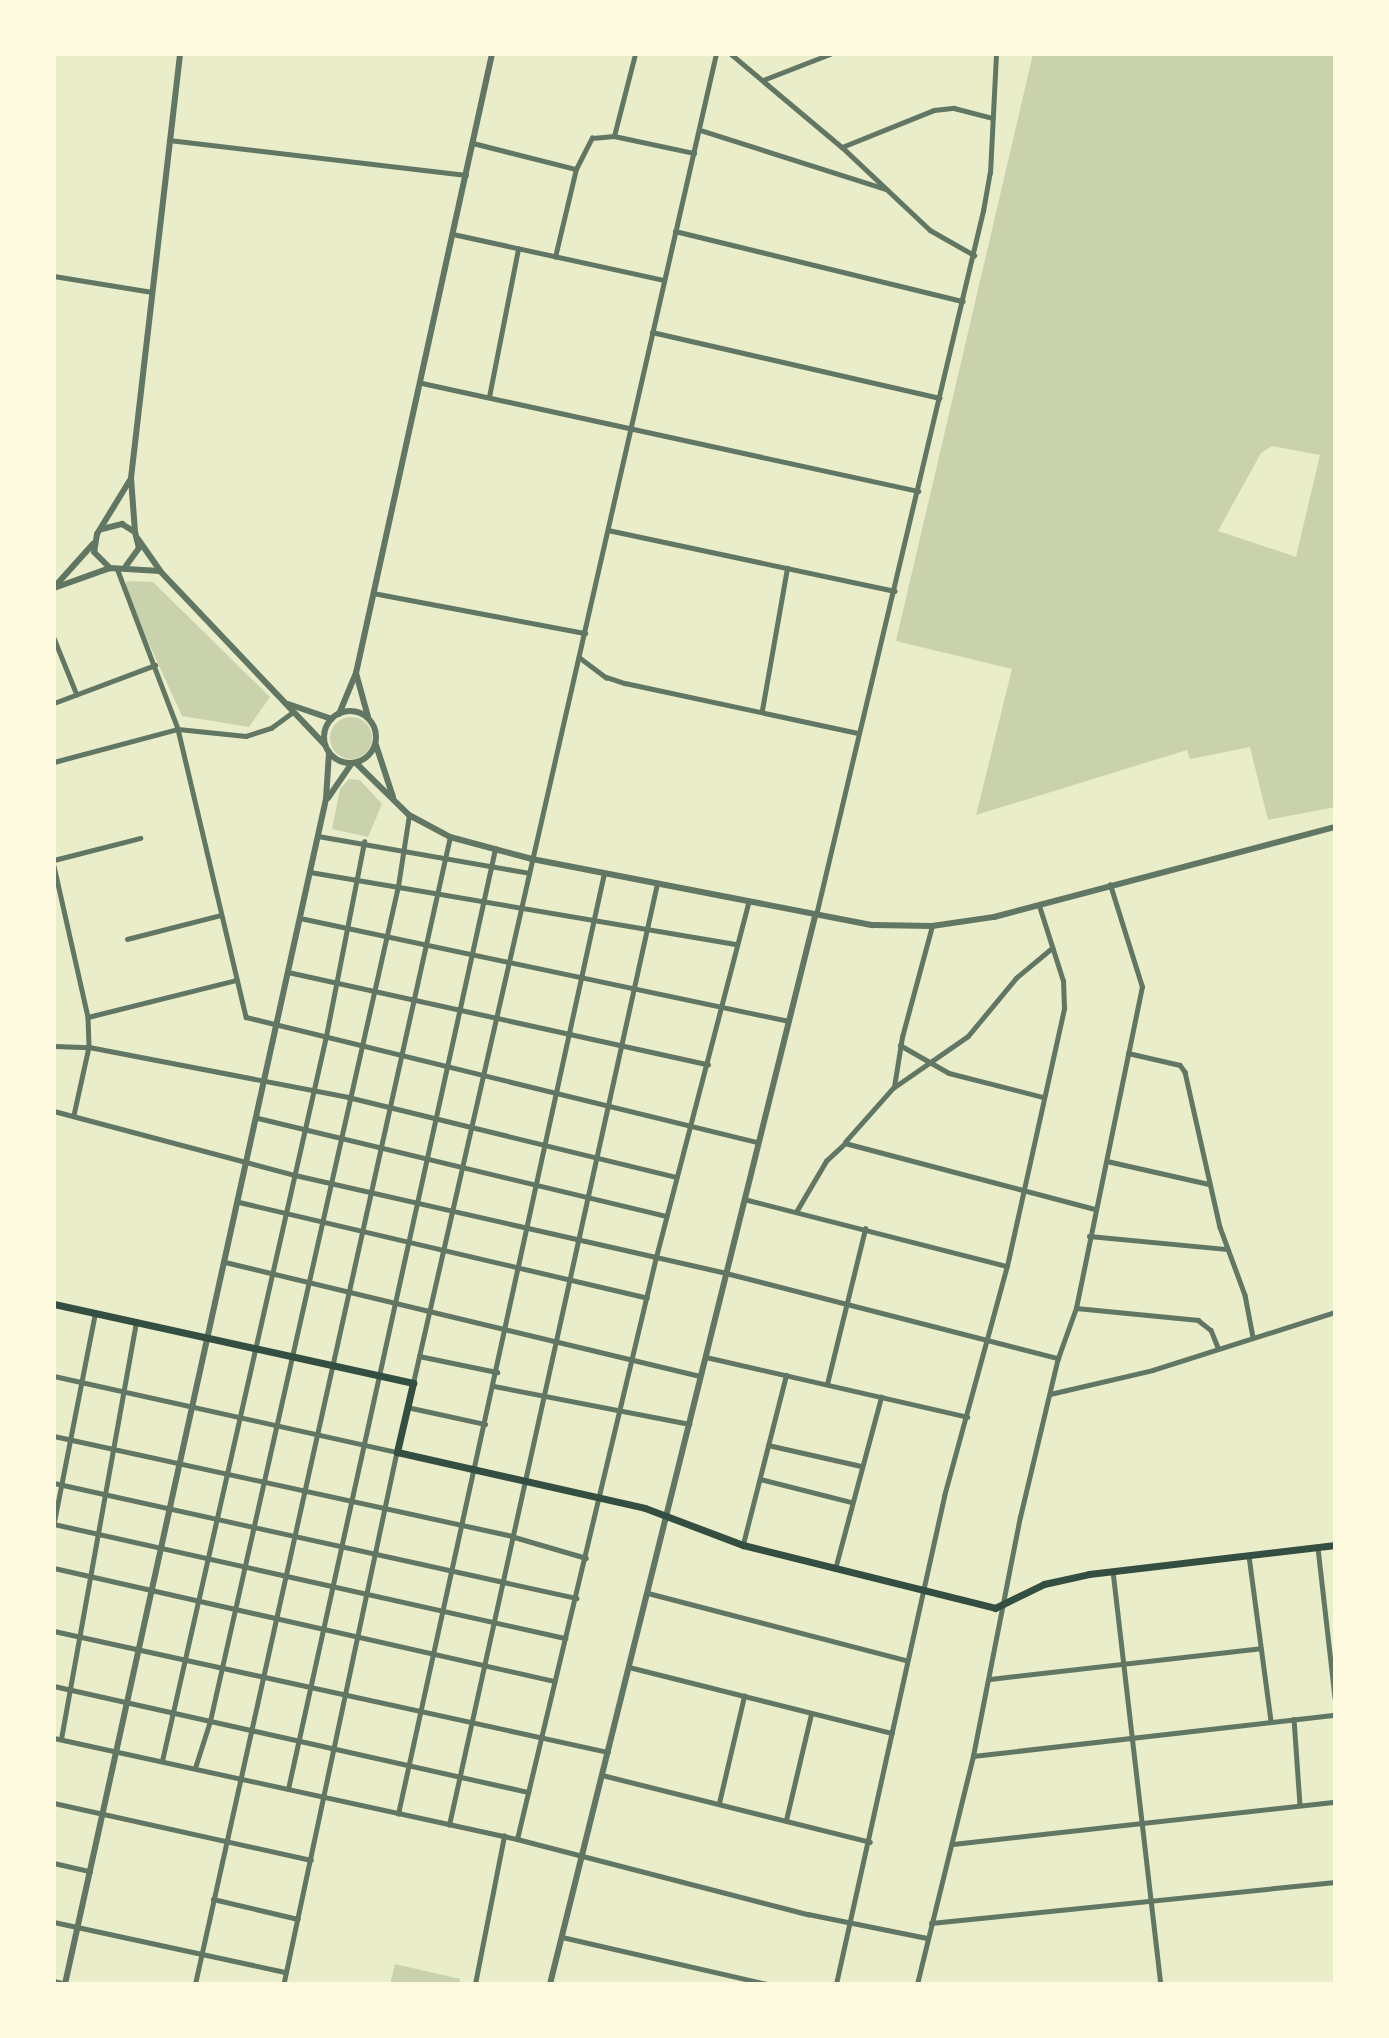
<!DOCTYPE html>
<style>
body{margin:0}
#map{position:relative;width:1389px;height:2038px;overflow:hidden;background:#e9edc9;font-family:"Open Sans",sans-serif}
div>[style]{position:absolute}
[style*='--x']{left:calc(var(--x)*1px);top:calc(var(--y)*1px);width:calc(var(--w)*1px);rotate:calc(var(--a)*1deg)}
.green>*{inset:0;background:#cad2ad}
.round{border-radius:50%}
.minor>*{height:4.5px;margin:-2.25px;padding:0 2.25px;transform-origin:2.25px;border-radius:2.25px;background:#617663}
.tertiary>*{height:6px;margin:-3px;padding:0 3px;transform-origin:3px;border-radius:3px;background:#617663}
.tertiary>.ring{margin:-3px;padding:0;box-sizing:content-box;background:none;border:6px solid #617663;border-radius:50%}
.secondary>*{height:7px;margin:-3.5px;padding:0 3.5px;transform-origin:3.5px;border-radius:3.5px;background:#344e41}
span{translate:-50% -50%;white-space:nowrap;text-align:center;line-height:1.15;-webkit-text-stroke:6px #fefae0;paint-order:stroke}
.frame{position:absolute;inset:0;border:56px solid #fefae0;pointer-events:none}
</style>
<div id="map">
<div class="green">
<i style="clip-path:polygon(evenodd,1033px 54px,1335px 54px,1335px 807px,1268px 820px,1250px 747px,1190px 759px,1187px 750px,976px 815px,1012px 669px,896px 641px,1033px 54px,1272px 446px,1320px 455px,1296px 557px,1218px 531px,1261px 453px,1272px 446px)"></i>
<i style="clip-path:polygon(127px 581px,153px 582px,270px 697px,249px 727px,182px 716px,124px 589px)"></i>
<i class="round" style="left:330px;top:717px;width:42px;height:42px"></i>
<i style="clip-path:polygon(349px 779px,360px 780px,382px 804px,368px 837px,332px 829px,340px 789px)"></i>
<i style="clip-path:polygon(395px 1964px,460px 1979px,459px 1984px,390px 1984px)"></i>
</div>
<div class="minor">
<i style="--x:731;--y:54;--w:145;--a:40"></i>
<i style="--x:842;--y:147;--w:121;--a:43.3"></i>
<i style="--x:930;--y:230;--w:51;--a:29.6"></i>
<i style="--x:763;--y:80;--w:72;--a:-21.2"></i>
<i style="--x:700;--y:130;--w:195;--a:17.6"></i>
<i style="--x:614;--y:136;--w:85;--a:-75.6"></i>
<i style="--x:169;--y:140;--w:299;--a:6.7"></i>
<i style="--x:473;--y:143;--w:106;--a:14.2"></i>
<i style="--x:842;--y:147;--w:99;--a:-21.9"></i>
<i style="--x:934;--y:110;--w:20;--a:-6"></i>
<i style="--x:954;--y:108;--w:40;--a:14.4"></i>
<i style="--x:675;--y:231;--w:296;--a:13.7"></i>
<i style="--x:453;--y:234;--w:216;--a:12.3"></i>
<i style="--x:555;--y:257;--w:90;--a:-76.6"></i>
<i style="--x:576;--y:169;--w:35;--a:-63"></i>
<i style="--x:592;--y:138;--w:22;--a:-5"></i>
<i style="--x:614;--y:136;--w:82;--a:12"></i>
<i style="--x:54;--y:276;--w:99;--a:9.3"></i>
<i style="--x:652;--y:332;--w:295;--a:12.9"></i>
<i style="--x:422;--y:383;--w:508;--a:12.28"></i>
<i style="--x:489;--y:397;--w:151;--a:-78.9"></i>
<i style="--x:608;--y:530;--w:293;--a:12"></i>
<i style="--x:117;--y:568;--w:172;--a:69.2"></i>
<i style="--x:178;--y:729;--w:296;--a:76.7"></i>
<i style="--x:246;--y:1017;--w:526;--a:13.75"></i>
<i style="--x:373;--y:593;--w:216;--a:10.7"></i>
<i style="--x:54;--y:638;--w:61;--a:68"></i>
<i style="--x:579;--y:657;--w:34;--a:37"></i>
<i style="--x:606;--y:677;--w:20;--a:18"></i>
<i style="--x:625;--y:683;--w:239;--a:12.1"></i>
<i style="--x:54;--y:703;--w:108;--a:-20.6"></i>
<i style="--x:762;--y:710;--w:144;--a:-80"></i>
<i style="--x:54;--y:762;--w:128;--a:-14.9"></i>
<i style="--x:178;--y:729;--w:68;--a:5.9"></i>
<i style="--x:246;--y:736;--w:26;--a:-18"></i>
<i style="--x:271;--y:728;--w:27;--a:-36"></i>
<i style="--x:318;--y:836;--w:214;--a:9.9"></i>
<i style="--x:54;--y:860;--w:89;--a:-14.3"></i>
<i style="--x:54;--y:866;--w:155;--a:77.3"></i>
<i style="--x:88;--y:1017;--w:30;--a:88"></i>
<i style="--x:89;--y:1047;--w:70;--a:102.4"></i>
<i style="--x:310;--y:872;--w:431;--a:9.6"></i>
<i style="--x:816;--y:915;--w:724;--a:-76.66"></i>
<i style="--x:983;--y:211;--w:39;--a:-80"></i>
<i style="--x:990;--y:173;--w:119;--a:-87.1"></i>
<i style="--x:300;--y:918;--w:498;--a:11.9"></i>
<i style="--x:127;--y:939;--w:97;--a:-14.3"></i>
<i style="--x:288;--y:972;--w:430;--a:12.4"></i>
<i style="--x:88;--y:1017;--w:153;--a:-14"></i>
<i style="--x:900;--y:1045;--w:56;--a:29.7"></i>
<i style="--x:949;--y:1073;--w:97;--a:14.3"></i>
<i style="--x:54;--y:1046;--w:35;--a:2"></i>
<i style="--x:89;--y:1047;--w:264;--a:10.9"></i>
<i style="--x:348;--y:1097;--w:338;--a:13.7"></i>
<i style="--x:1128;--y:1053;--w:53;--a:13"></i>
<i style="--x:1180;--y:1065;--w:9;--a:54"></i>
<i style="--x:1185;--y:1072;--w:159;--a:77.3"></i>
<i style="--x:1220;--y:1227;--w:72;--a:69.8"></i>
<i style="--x:1245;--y:1295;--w:43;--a:79.2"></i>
<i style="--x:894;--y:1087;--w:51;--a:-80.9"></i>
<i style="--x:902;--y:1037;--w:115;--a:-74.9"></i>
<i style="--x:54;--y:1111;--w:249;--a:14.9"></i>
<i style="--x:295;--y:1175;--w:442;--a:12.8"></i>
<i style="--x:726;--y:1273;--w:343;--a:14.4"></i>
<i style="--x:258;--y:1118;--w:420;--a:13.5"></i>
<i style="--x:845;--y:1142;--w:72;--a:-48.4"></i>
<i style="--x:893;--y:1088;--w:91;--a:-34.7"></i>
<i style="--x:968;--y:1036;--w:75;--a:-50.4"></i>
<i style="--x:1016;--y:978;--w:47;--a:-39.8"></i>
<i style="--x:1107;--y:1161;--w:105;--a:12.7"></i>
<i style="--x:744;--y:1199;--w:271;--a:14.3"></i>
<i style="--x:239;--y:1202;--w:419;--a:13.2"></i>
<i style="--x:796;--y:1212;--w:59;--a:-59.5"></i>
<i style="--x:826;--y:1161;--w:26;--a:-43"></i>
<i style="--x:845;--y:1143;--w:258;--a:14.8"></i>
<i style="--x:1089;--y:1236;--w:139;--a:5.4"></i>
<i style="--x:225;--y:1262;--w:488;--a:13.5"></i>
<i style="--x:1076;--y:1308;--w:123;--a:5.6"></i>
<i style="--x:1198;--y:1320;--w:16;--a:38"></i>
<i style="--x:1211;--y:1330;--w:18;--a:68"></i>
<i style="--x:419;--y:1356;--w:80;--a:11.6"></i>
<i style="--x:706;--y:1357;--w:268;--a:12.9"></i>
<i style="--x:54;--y:1376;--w:351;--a:12.5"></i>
<i style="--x:397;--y:1452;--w:544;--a:101.99"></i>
<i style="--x:413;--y:1383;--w:1363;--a:-77.16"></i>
<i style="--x:827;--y:1384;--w:160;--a:-76.2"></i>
<i style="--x:494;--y:1386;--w:199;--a:11"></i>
<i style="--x:1050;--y:1394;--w:106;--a:-13.1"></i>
<i style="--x:1153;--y:1370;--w:191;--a:-17.7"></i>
<i style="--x:407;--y:1407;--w:80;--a:12.3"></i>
<i style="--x:54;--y:1436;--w:468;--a:12.3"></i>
<i style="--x:511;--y:1536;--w:78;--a:16.3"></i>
<i style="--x:768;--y:1445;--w:95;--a:12.7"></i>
<i style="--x:760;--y:1479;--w:94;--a:14.2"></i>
<i style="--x:54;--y:1483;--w:535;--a:12.42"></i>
<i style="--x:54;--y:1522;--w:213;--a:-78.9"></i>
<i style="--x:54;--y:1524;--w:524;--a:12.58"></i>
<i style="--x:743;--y:1544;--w:174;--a:-75.7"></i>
<i style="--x:1318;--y:1548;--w:151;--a:83.5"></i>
<i style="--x:1249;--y:1556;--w:166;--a:82.4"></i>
<i style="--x:54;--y:1568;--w:513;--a:12.73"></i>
<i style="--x:835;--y:1569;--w:178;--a:-75"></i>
<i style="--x:1113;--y:1571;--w:416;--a:83.4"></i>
<i style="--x:648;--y:1593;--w:267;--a:14.6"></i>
<i style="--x:54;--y:1631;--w:567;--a:12.32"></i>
<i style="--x:629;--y:1667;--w:271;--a:14.1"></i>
<i style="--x:990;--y:1679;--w:272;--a:-6.5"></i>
<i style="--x:54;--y:1686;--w:486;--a:12.6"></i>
<i style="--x:1294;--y:1719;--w:86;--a:86"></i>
<i style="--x:54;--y:1738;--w:474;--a:12.3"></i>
<i style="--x:517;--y:1839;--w:301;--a:14.5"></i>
<i style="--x:808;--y:1914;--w:121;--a:11.4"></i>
<i style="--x:61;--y:1739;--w:424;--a:-79.8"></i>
<i style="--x:973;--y:1756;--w:364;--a:-6.5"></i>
<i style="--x:162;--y:1761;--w:743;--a:-77.25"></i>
<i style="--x:326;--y:1036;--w:198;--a:-78.9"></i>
<i style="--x:195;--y:1768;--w:49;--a:-72.3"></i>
<i style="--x:210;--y:1721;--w:856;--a:-77.31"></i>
<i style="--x:398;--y:886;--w:72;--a:-81.2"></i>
<i style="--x:602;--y:1775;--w:276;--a:14"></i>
<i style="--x:288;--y:1789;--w:963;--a:-77.58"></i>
<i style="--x:54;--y:1803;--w:263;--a:12.5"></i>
<i style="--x:719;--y:1803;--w:110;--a:-76.8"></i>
<i style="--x:398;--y:1814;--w:963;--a:-77.65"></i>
<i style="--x:786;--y:1820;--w:109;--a:-76.7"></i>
<i style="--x:449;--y:1825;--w:964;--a:-77.54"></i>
<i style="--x:517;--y:1839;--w:598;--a:-76.57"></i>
<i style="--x:656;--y:1257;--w:366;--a:-75.4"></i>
<i style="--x:953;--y:1844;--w:384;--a:-6.3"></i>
<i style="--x:54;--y:1863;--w:37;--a:13"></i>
<i style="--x:213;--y:1899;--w:87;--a:13.2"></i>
<i style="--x:54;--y:1922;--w:237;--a:12.2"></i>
<i style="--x:931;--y:1923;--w:406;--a:-5.8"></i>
<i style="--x:562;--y:1937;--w:210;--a:12.9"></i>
<i style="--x:54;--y:1981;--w:12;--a:14"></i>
<i style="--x:195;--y:1984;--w:1175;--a:-77.47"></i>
<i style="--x:475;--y:1984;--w:151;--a:-78.9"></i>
<i style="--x:836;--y:1984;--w:500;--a:-77.5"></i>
<i style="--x:944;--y:1496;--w:238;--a:-74.7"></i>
<i style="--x:1007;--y:1266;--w:264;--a:-77.5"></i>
<i style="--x:1064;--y:1008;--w:27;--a:-92"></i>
<i style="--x:1063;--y:981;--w:79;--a:-107.7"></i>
<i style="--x:917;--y:1984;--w:235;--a:-76.2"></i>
<i style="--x:973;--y:1756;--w:244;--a:-78.9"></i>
<i style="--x:1020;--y:1517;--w:163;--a:-76.6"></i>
<i style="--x:1058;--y:1358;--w:53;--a:-70.2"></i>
<i style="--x:1076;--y:1308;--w:328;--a:-78.4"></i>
<i style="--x:1142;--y:987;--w:107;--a:-107.4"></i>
</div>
<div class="tertiary">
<i style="--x:130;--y:480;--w:63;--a:121.4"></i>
<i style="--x:97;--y:534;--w:18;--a:99"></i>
<i style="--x:94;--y:552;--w:23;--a:45"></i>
<i style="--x:110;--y:568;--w:50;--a:3.4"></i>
<i style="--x:102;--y:529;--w:21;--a:-14"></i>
<i style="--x:122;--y:524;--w:15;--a:32"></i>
<i style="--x:135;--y:532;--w:16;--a:76"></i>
<i style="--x:139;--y:548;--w:22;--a:126"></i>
<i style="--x:135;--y:532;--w:54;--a:-94.2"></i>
<i style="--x:131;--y:478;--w:427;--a:-83.4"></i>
<i style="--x:138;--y:539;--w:39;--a:55"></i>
<i style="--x:160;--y:571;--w:240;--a:46.5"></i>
<i style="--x:57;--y:584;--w:54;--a:-48"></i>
<i style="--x:54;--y:588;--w:59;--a:-19.7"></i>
<i style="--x:356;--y:673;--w:46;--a:74.7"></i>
<i style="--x:288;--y:704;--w:46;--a:18.8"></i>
<i class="ring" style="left:324px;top:711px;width:46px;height:46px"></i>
<i style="--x:339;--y:714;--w:44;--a:-67.5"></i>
<i style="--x:356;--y:673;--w:634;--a:-77.61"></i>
<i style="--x:376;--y:745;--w:55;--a:71.9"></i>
<i style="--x:356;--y:763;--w:74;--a:44.5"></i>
<i style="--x:409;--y:815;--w:47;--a:28.2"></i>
<i style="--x:450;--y:837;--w:85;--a:15"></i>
<i style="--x:532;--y:859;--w:347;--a:11"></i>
<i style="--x:873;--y:925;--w:59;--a:1"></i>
<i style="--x:932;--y:926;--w:63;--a:-8.3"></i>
<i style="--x:994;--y:917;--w:353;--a:-14.8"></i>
<i style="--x:328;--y:798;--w:42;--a:-55.6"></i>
<i style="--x:65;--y:1984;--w:1213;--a:-77.58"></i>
<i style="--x:326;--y:799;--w:47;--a:-86.3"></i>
<i style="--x:550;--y:1984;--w:1100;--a:-76.06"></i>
</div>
<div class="secondary">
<i style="--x:54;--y:1304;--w:368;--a:12.4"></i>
<i style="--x:413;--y:1383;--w:71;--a:103.1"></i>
<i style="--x:397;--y:1452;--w:254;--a:12.7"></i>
<i style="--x:645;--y:1508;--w:105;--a:20.7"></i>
<i style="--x:743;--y:1545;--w:260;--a:14"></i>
<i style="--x:995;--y:1608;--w:55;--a:-26.1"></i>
<i style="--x:1044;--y:1584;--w:46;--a:-12.5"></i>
<i style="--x:1089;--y:1574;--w:248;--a:-6.7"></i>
</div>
<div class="frame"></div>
</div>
